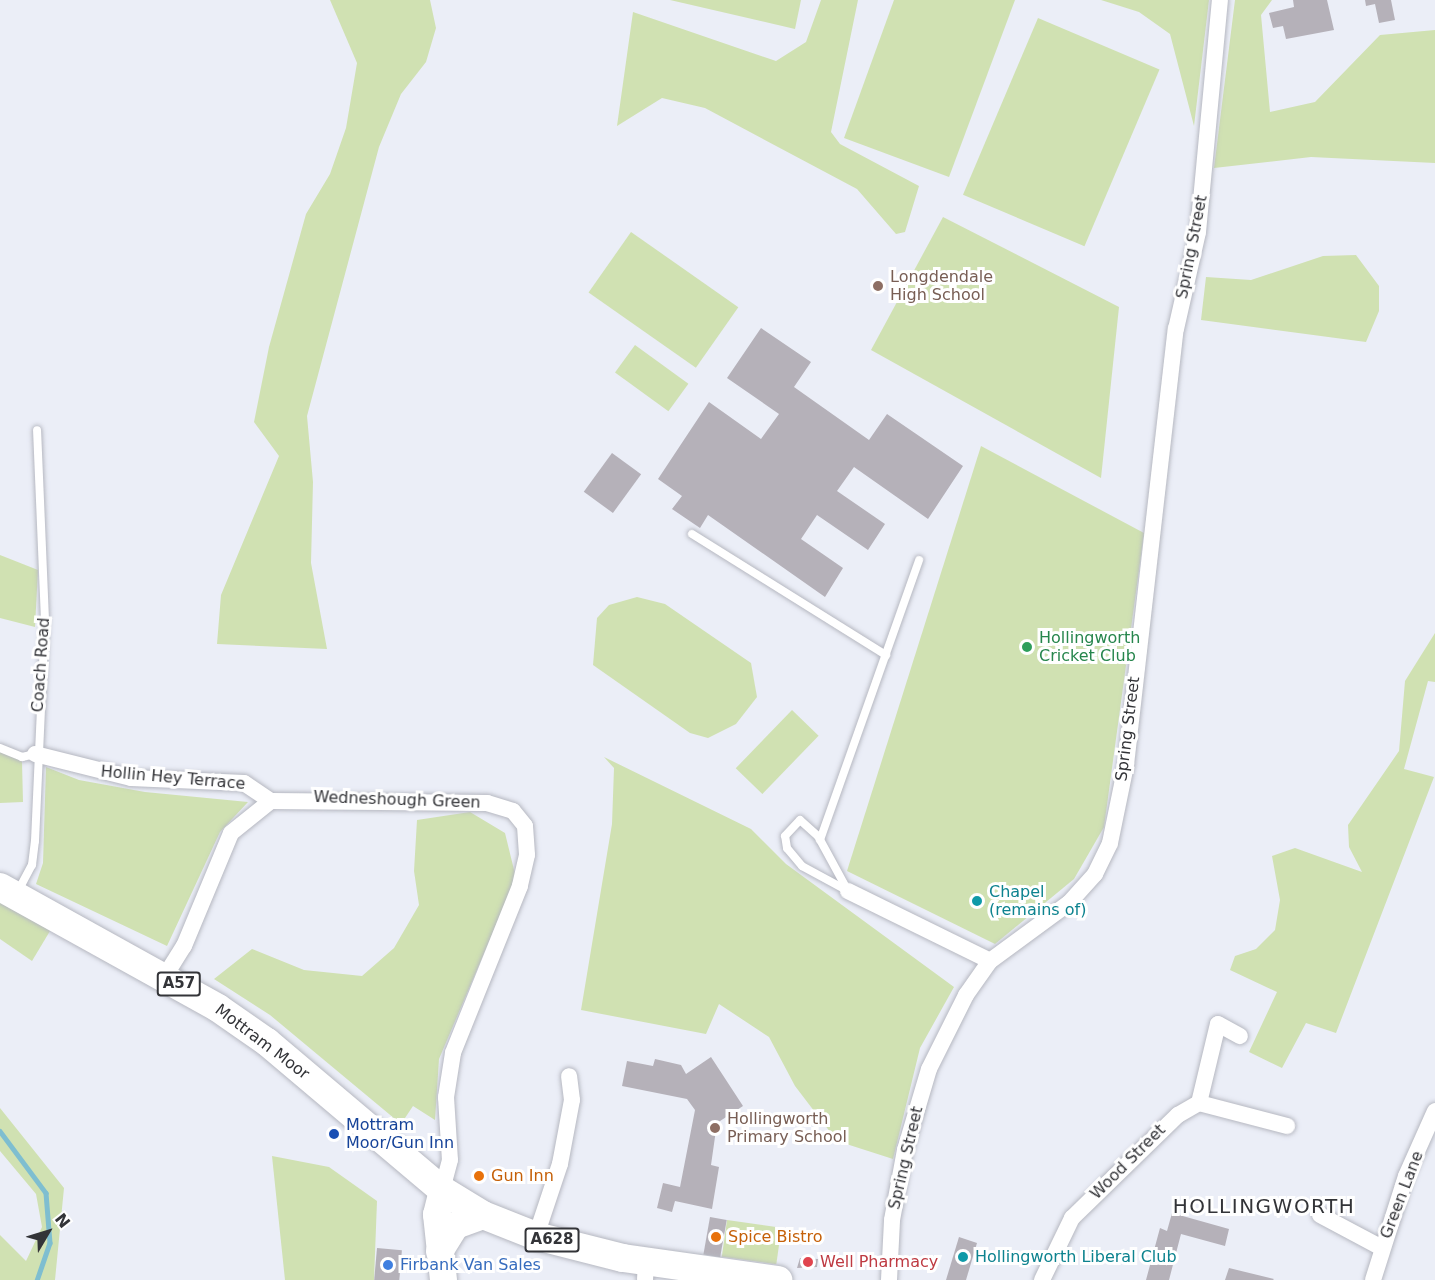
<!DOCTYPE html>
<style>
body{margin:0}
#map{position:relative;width:1435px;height:1280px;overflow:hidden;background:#ebeef7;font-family:"DejaVu Sans",sans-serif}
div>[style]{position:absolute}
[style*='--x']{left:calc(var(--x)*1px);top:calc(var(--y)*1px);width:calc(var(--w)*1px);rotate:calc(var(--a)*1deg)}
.green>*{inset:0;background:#d0e1b2;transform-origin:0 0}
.stream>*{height:4.5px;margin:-2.25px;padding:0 2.25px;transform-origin:2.25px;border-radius:2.25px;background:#7ebed0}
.building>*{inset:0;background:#b5b1b9;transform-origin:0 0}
.roads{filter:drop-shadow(0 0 2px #b6b8c1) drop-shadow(0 0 2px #b6b8c1)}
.service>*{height:8px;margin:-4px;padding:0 4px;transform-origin:4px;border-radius:4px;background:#fff}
.minor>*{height:16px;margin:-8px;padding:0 8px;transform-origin:8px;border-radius:8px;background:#fff}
.primary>*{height:27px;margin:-13.5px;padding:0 13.5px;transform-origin:13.5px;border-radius:13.5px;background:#fff}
.trunk>*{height:28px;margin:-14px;padding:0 14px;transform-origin:14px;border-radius:14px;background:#fff}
.dots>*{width:16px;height:16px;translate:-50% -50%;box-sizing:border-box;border:3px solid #fff;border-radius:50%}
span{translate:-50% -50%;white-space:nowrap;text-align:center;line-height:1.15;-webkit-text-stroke:6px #fff;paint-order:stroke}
.shield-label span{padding:2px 4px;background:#fff;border:2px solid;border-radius:4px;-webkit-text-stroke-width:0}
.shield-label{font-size:15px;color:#333438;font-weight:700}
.street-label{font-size:16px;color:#333438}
.education-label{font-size:16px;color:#785e54}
.left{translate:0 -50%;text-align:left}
.leisure-label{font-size:16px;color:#27864d}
.culture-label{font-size:16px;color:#0d838f}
.transit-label{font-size:16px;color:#164399}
.food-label{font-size:16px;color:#c56008}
.health-label{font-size:16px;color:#be3a42}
.shop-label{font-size:16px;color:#366cbe}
.quarter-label{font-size:20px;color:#333438;letter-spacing:1.5px}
.north{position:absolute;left:18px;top:1202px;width:60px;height:60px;-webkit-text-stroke:4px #fff;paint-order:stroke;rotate:52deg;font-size:16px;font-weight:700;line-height:24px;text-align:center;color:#333438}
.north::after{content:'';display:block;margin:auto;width:21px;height:27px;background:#333438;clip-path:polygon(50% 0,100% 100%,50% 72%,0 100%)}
</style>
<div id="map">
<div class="green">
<i style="clip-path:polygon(330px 0,430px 0,436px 28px,426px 62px,401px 94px,379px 147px,307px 416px,313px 482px,311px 563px,327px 649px,217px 644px,221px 595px,279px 456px,254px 422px,269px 347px,306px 214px,330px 174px,346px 128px,357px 63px)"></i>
<i style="clip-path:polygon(670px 0,801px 0,795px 29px)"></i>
<i style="clip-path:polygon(821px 0,858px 0,831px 132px,840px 144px,919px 186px,905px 232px,896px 234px,857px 189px,705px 108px,662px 98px,617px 126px,633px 12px,776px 61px,806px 42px)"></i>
<i style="clip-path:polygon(894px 0,1015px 0,949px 177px,844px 138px)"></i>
<i style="clip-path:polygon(1101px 0,1209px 0,1194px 126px,1170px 34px,1139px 12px)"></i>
<i style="clip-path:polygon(1235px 0,1272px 0,1261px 15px,1270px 112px,1315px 102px,1380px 35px,1435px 30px,1435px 163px,1311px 157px,1214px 168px)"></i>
<i style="left:1038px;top:18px;width:132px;height:192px;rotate:23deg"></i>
<i style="clip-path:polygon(943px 217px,1119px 307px,1101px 478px,871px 350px)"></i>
<i style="left:631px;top:232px;width:131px;height:74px;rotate:35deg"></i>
<i style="clip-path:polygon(1356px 255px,1379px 286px,1379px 311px,1366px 342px,1201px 320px,1206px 277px,1251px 280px,1323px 256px)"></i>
<i style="left:635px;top:345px;width:66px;height:34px;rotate:36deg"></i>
<i style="clip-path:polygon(981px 446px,1144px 533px,1104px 827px,1074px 879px,995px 944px,847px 871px)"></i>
<i style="clip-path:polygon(0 555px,38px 570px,35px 627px,0 618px)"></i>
<i style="clip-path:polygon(637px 597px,665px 604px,751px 663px,757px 697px,736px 724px,708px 738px,690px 733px,593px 665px,597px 618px,609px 605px)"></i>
<i style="clip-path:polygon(1435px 633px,1435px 682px,1428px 681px,1404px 769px,1434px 777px,1336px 1033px,1306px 1023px,1282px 1068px,1249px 1052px,1277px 992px,1230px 970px,1235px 956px,1256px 949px,1275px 930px,1280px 900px,1272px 856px,1295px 848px,1362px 872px,1349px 847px,1348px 825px,1399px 751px,1405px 681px)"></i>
<i style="left:792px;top:710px;width:37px;height:81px;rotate:44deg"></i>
<i style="clip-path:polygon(0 747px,22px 762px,23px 802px,0 803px)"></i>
<i style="clip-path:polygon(604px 757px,751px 829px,786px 864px,954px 987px,920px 1048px,893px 1159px,837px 1141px,795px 1086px,769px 1037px,719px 1004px,706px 1034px,581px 1010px,612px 824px,614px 768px)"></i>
<i style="clip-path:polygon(46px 767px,79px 780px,145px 792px,248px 802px,220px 832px,167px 946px,36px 884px,43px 863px)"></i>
<i style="clip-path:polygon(470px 812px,505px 833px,516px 878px,439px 1059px,435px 1120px,413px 1106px,401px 1124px,270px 1015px,214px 979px,252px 949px,304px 970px,362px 976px,394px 948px,419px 905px,414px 871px,417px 820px)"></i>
<i style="clip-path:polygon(0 898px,53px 926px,32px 961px,0 939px)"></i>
<i style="clip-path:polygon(0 1108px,64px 1188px,55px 1280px,0 1280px,0 1235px,26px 1261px,42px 1227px,36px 1194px,0 1151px)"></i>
<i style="clip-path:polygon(272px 1156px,329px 1167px,377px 1201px,374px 1280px,285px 1280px)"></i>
<i style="left:727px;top:1220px;width:55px;height:37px;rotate:8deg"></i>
</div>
<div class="stream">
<i style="--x:0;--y:1131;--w:77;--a:53.4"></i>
<i style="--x:46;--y:1193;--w:50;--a:85.4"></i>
<i style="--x:50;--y:1243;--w:39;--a:109"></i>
</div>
<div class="building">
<i style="clip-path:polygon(1293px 0,1327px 0,1334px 30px,1286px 39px,1283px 26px,1273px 28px,1269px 13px,1294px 7px)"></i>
<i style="clip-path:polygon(1365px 0,1391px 0,1395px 20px,1379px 23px,1375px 4px,1366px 6px)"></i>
<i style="clip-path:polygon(761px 328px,811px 362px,794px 387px,869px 440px,887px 414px,963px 466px,928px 519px,854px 467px,837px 491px,885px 524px,868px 550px,817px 515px,801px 539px,843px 568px,825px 597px,708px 515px,700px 528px,672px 509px,682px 496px,658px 479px,709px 402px,761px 439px,779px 414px,727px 378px)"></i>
<i style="left:612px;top:453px;width:36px;height:48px;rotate:36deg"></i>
<i style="clip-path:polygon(711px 1057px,743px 1106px,717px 1123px,711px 1165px,719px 1167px,712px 1209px,675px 1201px,672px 1212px,657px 1208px,663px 1183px,680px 1187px,695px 1110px,687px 1099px,622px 1086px,627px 1061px,653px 1066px,655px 1059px,681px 1065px,686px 1074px)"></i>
<i style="clip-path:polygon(1172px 1213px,1229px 1229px,1225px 1246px,1181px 1234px,1169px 1280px,1146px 1280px,1160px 1228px,1167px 1231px)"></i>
<i style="left:710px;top:1217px;width:17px;height:38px;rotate:10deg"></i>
<i style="clip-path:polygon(959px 1237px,977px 1243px,966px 1280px,946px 1280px)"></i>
<i style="left:377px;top:1248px;width:25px;height:32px;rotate:5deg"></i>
<i style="clip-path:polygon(800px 1258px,818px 1259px,817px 1267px,797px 1268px)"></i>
<i style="clip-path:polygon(1229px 1268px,1274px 1279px,1273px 1280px,1225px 1280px)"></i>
</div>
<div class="roads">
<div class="service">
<i style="--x:692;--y:534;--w:229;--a:32"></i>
<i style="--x:0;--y:748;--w:24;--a:22"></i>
<i style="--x:22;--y:757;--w:13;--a:-13"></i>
<i style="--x:800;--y:820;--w:24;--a:42"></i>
<i style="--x:818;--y:836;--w:63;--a:61.4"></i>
<i style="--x:848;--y:891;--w:52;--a:-151.5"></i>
<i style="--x:802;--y:866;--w:23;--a:-130"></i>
<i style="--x:787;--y:848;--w:12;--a:-99"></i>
<i style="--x:785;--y:836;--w:22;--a:-47"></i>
<i style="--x:820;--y:840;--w:297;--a:-70.5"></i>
<i style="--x:17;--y:893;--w:32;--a:-62"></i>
<i style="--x:32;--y:865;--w:24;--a:-83"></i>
<i style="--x:35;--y:841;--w:221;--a:-87.4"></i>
<i style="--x:45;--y:620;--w:190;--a:-92.4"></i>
</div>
<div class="minor">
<i style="--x:35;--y:754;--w:99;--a:14"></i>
<i style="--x:131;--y:778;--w:113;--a:2.5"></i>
<i style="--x:244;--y:783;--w:32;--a:34"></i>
<i style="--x:848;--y:891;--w:158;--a:26.2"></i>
<i style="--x:165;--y:976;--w:36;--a:-58"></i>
<i style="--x:184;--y:946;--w:122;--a:-67.4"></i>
<i style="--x:231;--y:833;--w:51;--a:-38.7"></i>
<i style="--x:271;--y:801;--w:216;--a:0.5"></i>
<i style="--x:487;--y:803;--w:27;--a:17"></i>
<i style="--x:513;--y:811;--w:19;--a:51"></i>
<i style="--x:525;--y:826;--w:29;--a:86"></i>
<i style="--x:527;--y:855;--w:32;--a:103"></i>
<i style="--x:520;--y:886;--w:180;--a:111.9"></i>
<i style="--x:453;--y:1053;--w:45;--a:99"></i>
<i style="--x:446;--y:1097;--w:63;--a:86.4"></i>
<i style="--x:450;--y:1160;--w:31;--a:105"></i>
<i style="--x:1199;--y:1103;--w:81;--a:-76.5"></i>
<i style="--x:1218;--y:1024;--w:25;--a:29"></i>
<i style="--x:1320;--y:1215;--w:70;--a:28"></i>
<i style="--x:536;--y:1236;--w:76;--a:-71.6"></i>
<i style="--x:560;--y:1164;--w:65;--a:-79.4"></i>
<i style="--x:572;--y:1100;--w:24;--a:-97"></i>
<i style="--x:645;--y:1280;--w:18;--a:-87"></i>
<i style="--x:889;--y:1280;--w:60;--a:-87.1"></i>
<i style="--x:892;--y:1220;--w:71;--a:-79.5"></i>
<i style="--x:905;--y:1150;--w:84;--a:-73.5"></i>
<i style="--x:929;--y:1069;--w:83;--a:-63.4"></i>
<i style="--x:966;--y:995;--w:42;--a:-54.8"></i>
<i style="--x:990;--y:961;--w:98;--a:-36.3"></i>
<i style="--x:1069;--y:903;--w:39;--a:-48"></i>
<i style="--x:1095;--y:874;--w:34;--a:-64"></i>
<i style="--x:1110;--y:843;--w:80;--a:-78.4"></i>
<i style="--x:1126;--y:765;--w:439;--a:-83.5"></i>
<i style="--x:1176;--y:329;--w:99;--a:-77.2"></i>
<i style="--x:1198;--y:232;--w:233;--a:-84.6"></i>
<i style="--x:1042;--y:1280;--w:69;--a:-64.2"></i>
<i style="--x:1072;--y:1218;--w:148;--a:-44.2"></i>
<i style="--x:1178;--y:1115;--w:24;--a:-30"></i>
<i style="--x:1199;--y:1103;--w:91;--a:14.6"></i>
<i style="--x:1373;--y:1280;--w:109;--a:-72.4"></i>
<i style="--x:1406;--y:1176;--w:71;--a:-66"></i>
</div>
<div class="primary">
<i style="--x:442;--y:1190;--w:25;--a:104"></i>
<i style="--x:436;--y:1214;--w:66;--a:83.9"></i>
<i style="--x:439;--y:1251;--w:31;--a:-58"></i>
<i style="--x:455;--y:1225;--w:30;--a:-20"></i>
</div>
<div class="trunk">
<i style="--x:0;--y:887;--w:249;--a:29"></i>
<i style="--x:218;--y:1008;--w:60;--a:34.8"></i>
<i style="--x:267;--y:1042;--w:229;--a:40.2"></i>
<i style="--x:442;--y:1190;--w:48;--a:31.4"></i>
<i style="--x:483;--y:1215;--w:57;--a:21.6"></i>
<i style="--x:536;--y:1236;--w:90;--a:14.2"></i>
<i style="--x:623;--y:1258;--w:157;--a:8.1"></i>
</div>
</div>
<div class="dots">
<i style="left:878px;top:286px;background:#8d6e63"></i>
<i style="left:1027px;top:647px;background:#2e9e5b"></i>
<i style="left:977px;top:901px;background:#0f9aa8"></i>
<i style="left:715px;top:1128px;background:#8d6e63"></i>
<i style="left:334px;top:1134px;background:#1a4fb4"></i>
<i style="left:479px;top:1176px;background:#e8710a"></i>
<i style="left:716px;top:1237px;background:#e8710a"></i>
<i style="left:963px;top:1257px;background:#0f9aa8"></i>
<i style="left:808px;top:1262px;background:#e0444e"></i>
<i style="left:388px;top:1265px;background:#3f7fe0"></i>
</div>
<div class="shield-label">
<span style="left:179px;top:984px">A57</span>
<span style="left:552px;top:1240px">A628</span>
</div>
<div class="street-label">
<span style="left:1192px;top:247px;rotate:-79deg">Spring Street</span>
<span style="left:41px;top:665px;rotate:-86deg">Coach Road</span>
<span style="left:1128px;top:729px;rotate:-83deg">Spring Street</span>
<span style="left:173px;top:778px;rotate:5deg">Hollin Hey Terrace</span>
<span style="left:397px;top:800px;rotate:2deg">Wedneshough Green</span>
<span style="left:262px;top:1042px;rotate:37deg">Mottram Moor</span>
<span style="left:906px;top:1158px;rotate:-77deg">Spring Street</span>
<span style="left:1128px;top:1162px;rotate:-45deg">Wood Street</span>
<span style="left:1402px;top:1195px;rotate:-69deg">Green Lane</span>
</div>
<div class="education-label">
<span class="left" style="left:890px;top:286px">Longdendale<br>High School</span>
<span class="left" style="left:727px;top:1128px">Hollingworth<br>Primary School</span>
</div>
<div class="leisure-label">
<span class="left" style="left:1039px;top:647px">Hollingworth<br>Cricket Club</span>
</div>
<div class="culture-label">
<span class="left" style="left:989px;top:901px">Chapel<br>(remains of)</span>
<span class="left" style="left:975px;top:1257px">Hollingworth Liberal Club</span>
</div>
<div class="transit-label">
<span class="left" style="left:346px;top:1134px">Mottram<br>Moor/Gun Inn</span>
</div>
<div class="food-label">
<span class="left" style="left:491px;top:1176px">Gun Inn</span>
<span class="left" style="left:728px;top:1237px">Spice Bistro</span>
</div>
<div class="health-label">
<span class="left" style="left:820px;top:1262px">Well Pharmacy</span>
</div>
<div class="shop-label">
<span class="left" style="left:400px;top:1265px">Firbank Van Sales</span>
</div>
<div class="quarter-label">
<span style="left:1264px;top:1206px">HOLLINGWORTH</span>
</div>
<div class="north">N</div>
</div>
